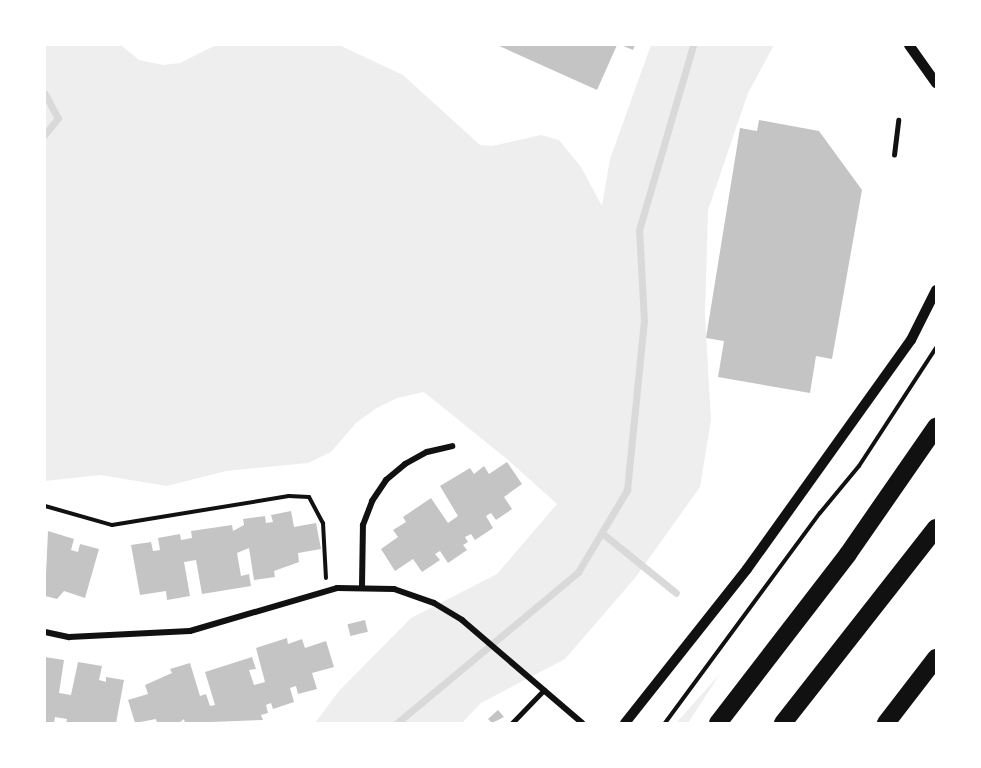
<!DOCTYPE html>
<html>
<head>
<meta charset="utf-8">
<style>
  body { margin:0 }
  #map { position:relative; width:981px; height:768px; overflow:hidden; background:#fff; font-family:"Noto Serif",serif }
  div>[style] { position:absolute }
  .green>* { inset:0; background:#eee }
  .stream>* { height:7px; margin:-3.5px; padding:0 3.5px; transform-origin:3.5px; border-radius:3.5px; background:#d9d9d9 }
  .building>* { inset:0; background:#c4c4c4; transform-origin:0 0 }
  .path>* { height:4px; margin:-2px; padding:0 2px; transform-origin:2px; border-radius:2px; background:#111 }
  .service>* { height:4.5px; margin:-2.25px; padding:0 2.25px; transform-origin:2.25px; border-radius:2.25px; background:#111 }
  .minor>* { height:6px; margin:-3px; padding:0 3px; transform-origin:3px; border-radius:3px; background:#111 }
  .tertiary>* { height:10px; margin:-5px; padding:0 5px; transform-origin:5px; border-radius:5px; background:#111 }
  .motorway>* { height:18px; margin:-9px; padding:0 9px; transform-origin:9px; border-radius:9px; background:#111 }
  span { translate:-50% -50%; white-space:nowrap; text-align:center; line-height:1.15; -webkit-text-stroke:5px #fff; paint-order:stroke }
  .frame { position:absolute; inset:0; border:46px solid #fff; pointer-events:none }
</style>
</head>
<body>
<div id="map">
  <div class="green">
    <div style="clip-path:polygon(45px 45px,121px 45px,139px 60px,163px 65px,180px 63px,216px 45px,339px 45px,403px 75px,480px 145px,492px 146px,541px 135px,559px 140px,581px 167px,602px 206px,610px 159px,651px 45px,774px 45px,748px 93px,708px 210px,705px 316px,711px 420px,700px 487px,635px 578px,565px 659px,481px 703px,462px 723px,315px 723px,339px 691px,411px 618px,497px 574px,557px 504px,508px 460px,424px 392px,397px 398px,375px 409px,356px 423px,331px 452px,308px 463px,226px 471px,167px 486px,100px 475px,45px 481px)"></div>
    <div style="clip-path:polygon(720px 674px,688px 723px,676px 723px)"></div>
  </div>
  <div class="stream">
    <div style="left:45px;top:94px;width:27px;rotate:62deg"></div>
    <div style="left:58px;top:118px;width:21px;rotate:129deg"></div>
    <div style="left:602px;top:533px;width:95px;rotate:39deg"></div>
    <div style="left:397px;top:723px;width:236px;rotate:-39.8deg"></div>
    <div style="left:578px;top:572px;width:96px;rotate:-59.1deg"></div>
    <div style="left:627px;top:490px;width:170px;rotate:-84.3deg"></div>
    <div style="left:644px;top:321px;width:91px;rotate:-93.1deg"></div>
    <div style="left:639px;top:230px;width:193px;rotate:-73.7deg"></div>
  </div>
  <div class="building">
    <div style="clip-path:polygon(497px 45px,617px 45px,597px 90px)"></div>
    <div style="clip-path:polygon(621px 45px,635px 45px,633px 50px)"></div>
    <div style="clip-path:polygon(759px 120px,819px 131px,862px 190px,832px 359px,816px 356px,810px 393px,718px 377px,724px 341px,706px 338px,740px 128px,757px 131px)"></div>
    <div style="clip-path:polygon(507px 462px,522px 484px,504px 497px,512px 509px,496px 520px,491px 513px,486px 516px,493px 528px,475px 540px,471px 534px,465px 537px,468px 542px,463px 545px,467px 550px,448px 563px,440px 551px,435px 554px,440px 560px,422px 572px,413px 559px,395px 571px,381px 549px,398px 537px,393px 530px,406px 522px,403px 517px,431px 498px,448px 523px,458px 516px,440px 486px,470px 468px,474px 474px,484px 466px,489px 474px)"></div>
    <div style="clip-path:polygon(291px 511px,294px 527px,316px 523px,321px 549px,298px 553px,299px 562px,274px 571px,275px 577px,254px 580px,249px 548px,237px 553px,241px 576px,249px 574px,251px 586px,202px 594px,196px 560px,184px 562px,190px 596px,167px 600px,166px 591px,140px 595px,131px 545px,151px 542px,153px 551px,160px 550px,158px 538px,180px 534px,181px 540px,192px 538px,191px 531px,232px 525px,233px 531px,244px 525px,243px 519px,265px 516px,266px 523px,273px 522px,271px 515px)"></div>
    <div style="clip-path:polygon(48px 531px,74px 539px,71px 550px,78px 552px,80px 544px,99px 549px,85px 598px,64px 591px,57px 599px,45px 596px)"></div>
    <div style="left:365px;top:620px;width:12px;height:18px;rotate:76deg"></div>
    <div style="clip-path:polygon(287px 638px,288px 644px,302px 639px,305px 648px,326px 641px,334px 667px,312px 673px,317px 689px,298px 694px,296px 686px,290px 688px,294px 702px,273px 709px,271px 703px,266px 705px,268px 713px,261px 715px,263px 720px,185px 723px,184px 719px,179px 723px,157px 723px,156px 719px,135px 723px,128px 700px,148px 694px,145px 685px,172px 673px,170px 669px,190px 663px,200px 696px,206px 694px,210px 706px,215px 705px,205px 672px,252px 657px,256px 669px,249px 670px,254px 685px,265px 682px,256px 648px)"></div>
    <div style="clip-path:polygon(45px 657px,64px 660px,59px 693px,71px 695px,78px 662px,102px 666px,99px 680px,106px 682px,106px 677px,124px 680px,116px 723px,66px 723px,67px 719px,55px 717px,54px 723px,45px 722px)"></div>
    <div style="clip-path:polygon(498px 710px,504px 717px,492px 723px,488px 719px)"></div>
  </div>
  <div class="path">
    <div style="left:45px;top:506px;width:70px;rotate:15.8deg"></div>
    <div style="left:112px;top:525px;width:179px;rotate:-9.3deg"></div>
    <div style="left:289px;top:496px;width:20px;rotate:3deg"></div>
    <div style="left:309px;top:497px;width:30px;rotate:62deg"></div>
    <div style="left:323px;top:523px;width:55px;rotate:86.9deg"></div>
    <div style="left:665px;top:723px;width:261px;rotate:-53.6deg"></div>
    <div style="left:820px;top:513px;width:61px;rotate:-50.3deg"></div>
    <div style="left:859px;top:466px;width:141px;rotate:-56.9deg"></div>
  </div>
  <div class="service">
    <div style="left:894px;top:155px;width:35px;rotate:-83deg"></div>
    <div style="left:512px;top:723px;width:46px;rotate:-45.9deg"></div>
  </div>
  <div class="minor">
    <div style="left:362px;top:586px;width:61px;rotate:-89.1deg"></div>
    <div style="left:363px;top:525px;width:26px;rotate:-69deg"></div>
    <div style="left:372px;top:501px;width:25px;rotate:-56deg"></div>
    <div style="left:386px;top:480px;width:25px;rotate:-40deg"></div>
    <div style="left:405px;top:464px;width:25px;rotate:-29deg"></div>
    <div style="left:427px;top:452px;width:26px;rotate:-13deg"></div>
    <div style="left:45px;top:632px;width:25px;rotate:12deg"></div>
    <div style="left:69px;top:637px;width:121px;rotate:-2.8deg"></div>
    <div style="left:190px;top:631px;width:153px;rotate:-16.3deg"></div>
    <div style="left:337px;top:588px;width:57px;rotate:1deg"></div>
    <div style="left:394px;top:589px;width:42px;rotate:19.3deg"></div>
    <div style="left:434px;top:603px;width:33px;rotate:31deg"></div>
    <div style="left:462px;top:620px;width:158px;rotate:40.6deg"></div>
  </div>
  <div class="tertiary">
    <div style="left:909px;top:45px;width:47px;rotate:54.6deg"></div>
    <div style="left:625px;top:723px;width:196px;rotate:-51.6deg"></div>
    <div style="left:747px;top:569px;width:282px;rotate:-54.4deg"></div>
    <div style="left:911px;top:340px;width:56px;rotate:-63.4deg"></div>
  </div>
  <div class="motorway">
    <div style="left:718px;top:723px;width:213px;rotate:-52.4deg"></div>
    <div style="left:848px;top:554px;width:155px;rotate:-55.3deg"></div>
    <div style="left:783px;top:723px;width:248px;rotate:-51.9deg"></div>
    <div style="left:886px;top:723px;width:82px;rotate:-52.4deg"></div>
  </div>
  <div class="frame"></div>
</div>
</body>
</html>
